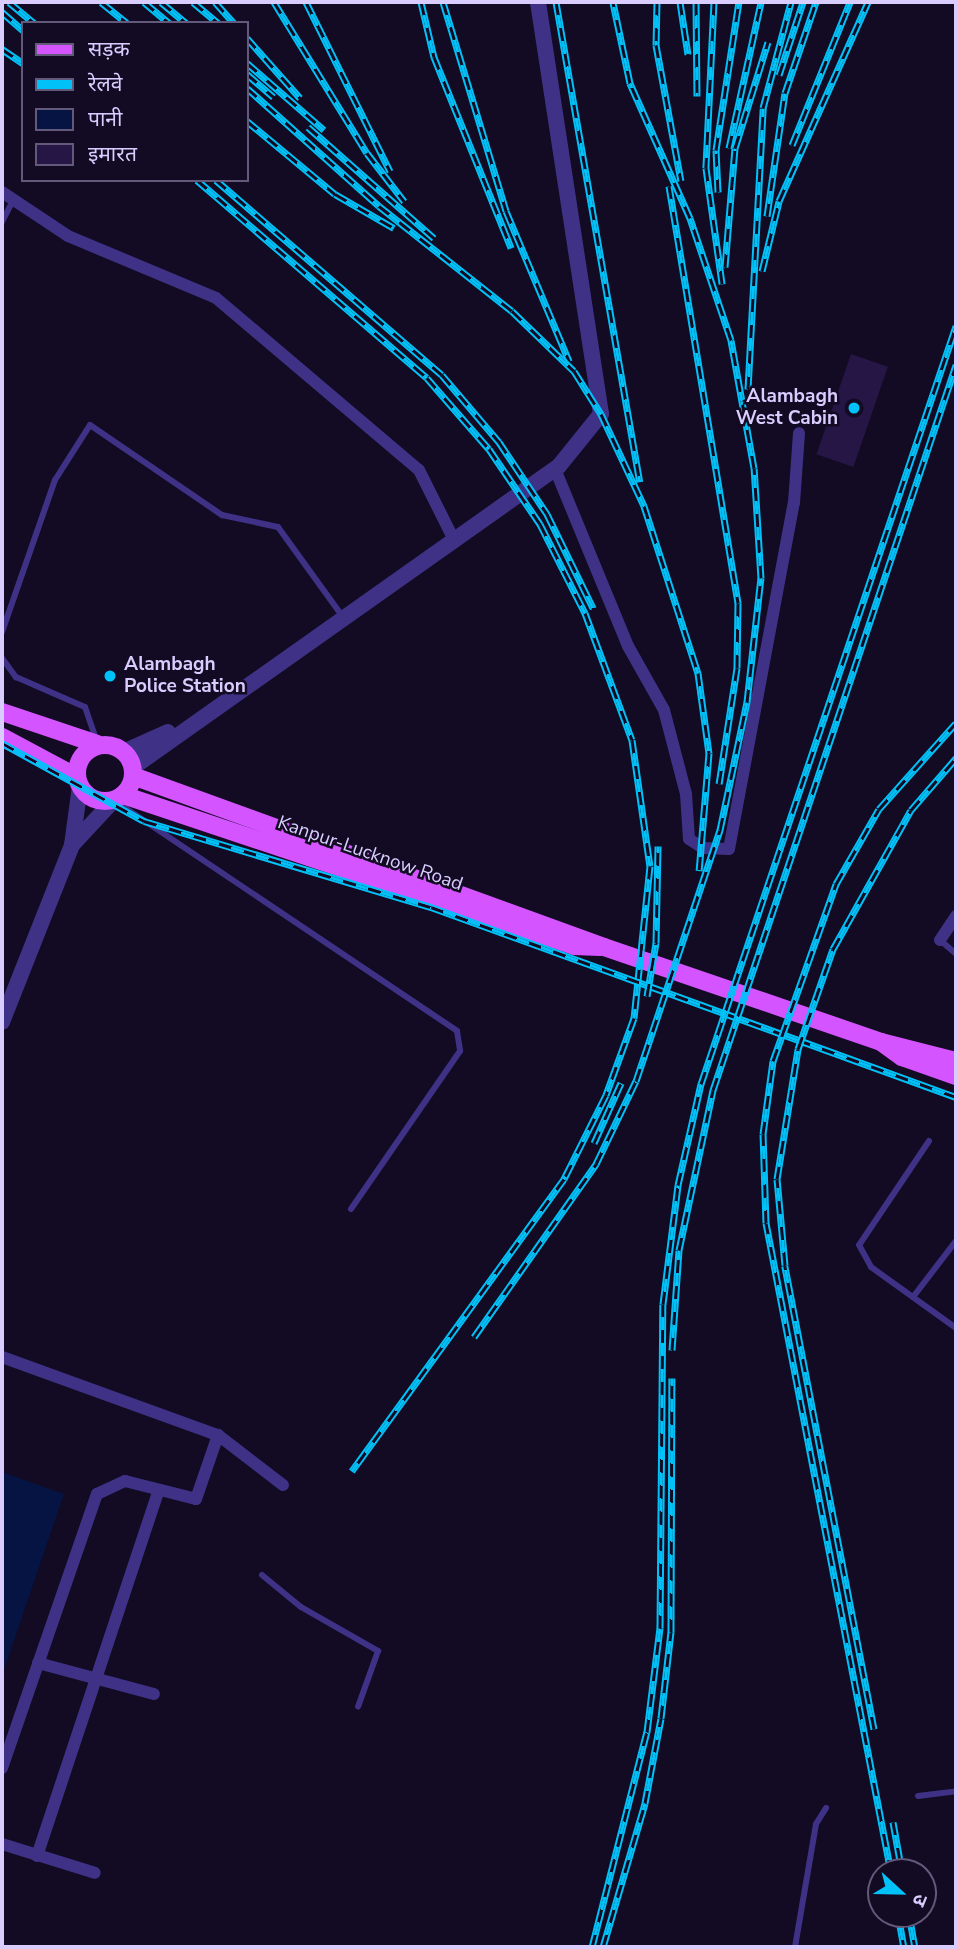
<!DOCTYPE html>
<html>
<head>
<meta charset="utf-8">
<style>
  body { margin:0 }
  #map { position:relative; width:958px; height:1949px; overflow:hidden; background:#120b23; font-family:"Nunito Sans","Noto Sans Devanagari",sans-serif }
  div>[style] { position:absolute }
  .water>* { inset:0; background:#051443 }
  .building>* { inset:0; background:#251646; transform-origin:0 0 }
  .service>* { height:6px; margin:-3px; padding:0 3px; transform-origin:3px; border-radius:3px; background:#3f3286 }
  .minor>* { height:12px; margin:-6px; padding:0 6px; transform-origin:6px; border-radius:6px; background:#3f3286 }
  .tertiary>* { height:16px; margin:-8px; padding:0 8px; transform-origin:8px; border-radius:8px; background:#3f3286 }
  .primary>* { height:18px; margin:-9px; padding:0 9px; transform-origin:9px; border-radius:9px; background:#d454ff }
  .primary>.ring { margin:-9px; padding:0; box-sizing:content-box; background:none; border:18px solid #d454ff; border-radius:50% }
  .rail>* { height:7px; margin-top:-3.5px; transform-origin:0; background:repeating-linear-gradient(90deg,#120b23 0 13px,#00c2f8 0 26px); box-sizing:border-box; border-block:2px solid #00c2f8 }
  .dots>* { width:19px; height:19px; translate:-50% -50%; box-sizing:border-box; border:4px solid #120b23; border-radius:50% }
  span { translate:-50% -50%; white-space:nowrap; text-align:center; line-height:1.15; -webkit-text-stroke:5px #120b23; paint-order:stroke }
  .poi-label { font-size:19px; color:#d9cdff; font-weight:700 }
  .right { translate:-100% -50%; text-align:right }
  .left { translate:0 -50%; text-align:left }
  .street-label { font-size:19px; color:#d9cdff }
  .frame { position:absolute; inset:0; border:4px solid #d9cdff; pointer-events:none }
  .legend { position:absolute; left:21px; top:21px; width:228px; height:161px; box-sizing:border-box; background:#120b23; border:2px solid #62597b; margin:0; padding:9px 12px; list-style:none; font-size:21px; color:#d9cdff }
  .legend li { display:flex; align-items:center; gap:14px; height:35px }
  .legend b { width:35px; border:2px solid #62597b }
  .north { position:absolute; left:867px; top:1858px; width:70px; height:70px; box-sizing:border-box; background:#120b23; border:2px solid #62597b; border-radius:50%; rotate:112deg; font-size:19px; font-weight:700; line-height:28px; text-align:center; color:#d9cdff }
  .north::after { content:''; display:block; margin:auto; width:24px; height:32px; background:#00c2f8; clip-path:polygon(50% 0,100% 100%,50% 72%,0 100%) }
</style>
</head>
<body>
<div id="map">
  <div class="water">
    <div style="clip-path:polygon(2px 1472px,64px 1494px,2px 1676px)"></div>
  </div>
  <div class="building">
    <div style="left:851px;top:354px;width:39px;height:106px;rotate:19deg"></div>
  </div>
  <div class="service">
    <div style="left:2px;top:222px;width:25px;rotate:-63deg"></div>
    <div style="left:2px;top:632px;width:161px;rotate:-70.8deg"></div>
    <div style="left:55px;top:480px;width:65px;rotate:-57.5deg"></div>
    <div style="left:90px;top:425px;width:160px;rotate:34.3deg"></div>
    <div style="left:222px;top:515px;width:57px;rotate:12.1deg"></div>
    <div style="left:278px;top:527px;width:111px;rotate:54.2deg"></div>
    <div style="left:2px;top:658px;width:24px;rotate:54deg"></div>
    <div style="left:16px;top:677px;width:75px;rotate:23.5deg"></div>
    <div style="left:85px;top:707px;width:34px;rotate:71deg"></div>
    <div style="left:115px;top:801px;width:412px;rotate:33.9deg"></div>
    <div style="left:457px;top:1031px;width:20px;rotate:81deg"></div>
    <div style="left:460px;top:1051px;width:192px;rotate:124.6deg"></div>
    <div style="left:940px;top:940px;width:21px;rotate:41deg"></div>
    <div style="left:929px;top:1141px;width:125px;rotate:123.9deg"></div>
    <div style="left:859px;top:1245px;width:25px;rotate:61deg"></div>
    <div style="left:871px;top:1267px;width:105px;rotate:35.7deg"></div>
    <div style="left:913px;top:1297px;width:71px;rotate:-52.5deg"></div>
    <div style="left:262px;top:1575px;width:50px;rotate:39.4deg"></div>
    <div style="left:301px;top:1607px;width:89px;rotate:29.7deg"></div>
    <div style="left:378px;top:1651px;width:59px;rotate:109.7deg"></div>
    <div style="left:918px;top:1796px;width:38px;rotate:-7deg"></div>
    <div style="left:795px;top:1947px;width:125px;rotate:-80.3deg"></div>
    <div style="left:816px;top:1824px;width:19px;rotate:-58deg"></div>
  </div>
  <div class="minor">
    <div style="left:2px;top:192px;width:79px;rotate:33.7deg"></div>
    <div style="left:68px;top:236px;width:160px;rotate:22.7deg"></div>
    <div style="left:216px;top:298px;width:266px;rotate:40.3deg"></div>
    <div style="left:419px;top:470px;width:78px;rotate:63.4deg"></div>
    <div style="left:555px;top:469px;width:191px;rotate:67.6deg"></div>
    <div style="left:628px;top:646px;width:73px;rotate:60.6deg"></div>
    <div style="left:664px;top:710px;width:87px;rotate:75.3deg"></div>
    <div style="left:686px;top:794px;width:45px;rotate:86.2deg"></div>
    <div style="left:689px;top:839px;width:17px;rotate:33deg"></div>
    <div style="left:703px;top:848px;width:26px;rotate:2deg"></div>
    <div style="left:729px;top:849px;width:352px;rotate:-79.4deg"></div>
    <div style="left:794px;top:503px;width:70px;rotate:-85.9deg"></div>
    <div style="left:940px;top:940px;width:29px;rotate:-56deg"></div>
    <div style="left:2px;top:1357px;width:230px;rotate:19.9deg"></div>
    <div style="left:218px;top:1435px;width:82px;rotate:37.6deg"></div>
    <div style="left:38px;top:1663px;width:120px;rotate:15deg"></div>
    <div style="left:2px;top:1768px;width:290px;rotate:-70.9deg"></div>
    <div style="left:97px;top:1494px;width:31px;rotate:-25deg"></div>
    <div style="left:125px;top:1481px;width:73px;rotate:14.2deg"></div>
    <div style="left:196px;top:1499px;width:68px;rotate:-71deg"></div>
    <div style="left:2px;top:1844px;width:97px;rotate:17.3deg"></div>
    <div style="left:37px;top:1856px;width:384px;rotate:-71.6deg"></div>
  </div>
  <div class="tertiary">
    <div style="left:123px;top:752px;width:49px;rotate:-24deg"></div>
    <div style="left:132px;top:768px;width:523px;rotate:-35.27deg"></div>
    <div style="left:559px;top:466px;width:67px;rotate:-51.1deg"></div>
    <div style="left:601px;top:414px;width:417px;rotate:-98.7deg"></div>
    <div style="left:72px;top:845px;width:62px;rotate:-47deg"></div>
    <div style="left:2px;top:1022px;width:190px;rotate:-68.4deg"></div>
    <div style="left:72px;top:845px;width:60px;rotate:-82.3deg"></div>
  </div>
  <div class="primary">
    <div style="left:2px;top:712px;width:100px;rotate:18.6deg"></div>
    <div style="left:2px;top:737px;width:85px;rotate:28.1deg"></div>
    <div class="ring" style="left:77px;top:745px;width:38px;height:38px"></div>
    <div style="left:133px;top:776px;width:501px;rotate:19.95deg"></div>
    <div style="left:604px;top:947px;width:293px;rotate:18.9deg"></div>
    <div style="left:881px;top:1042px;width:77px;rotate:14.2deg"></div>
    <div style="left:123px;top:795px;width:476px;rotate:18.5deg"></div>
    <div style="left:574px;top:946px;width:26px;rotate:2deg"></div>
    <div style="left:881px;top:1042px;width:26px;rotate:36deg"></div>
    <div style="left:902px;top:1057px;width:57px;rotate:19.4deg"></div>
  </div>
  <div class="rail">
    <div style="left:9px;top:2px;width:33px;rotate:40deg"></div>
    <div style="left:101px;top:2px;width:33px;rotate:39deg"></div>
    <div style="left:144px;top:2px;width:33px;rotate:40deg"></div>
    <div style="left:161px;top:2px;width:33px;rotate:40deg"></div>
    <div style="left:193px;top:2px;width:33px;rotate:40deg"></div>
    <div style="left:215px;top:2px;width:28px;rotate:48deg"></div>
    <div style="left:274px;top:2px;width:177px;rotate:58.4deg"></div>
    <div style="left:367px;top:153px;width:61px;rotate:52.4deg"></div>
    <div style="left:306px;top:2px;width:189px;rotate:63.6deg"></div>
    <div style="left:421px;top:2px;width:57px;rotate:76.7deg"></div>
    <div style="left:434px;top:57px;width:206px;rotate:68deg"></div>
    <div style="left:443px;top:2px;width:218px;rotate:73.2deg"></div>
    <div style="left:506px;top:211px;width:163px;rotate:67.2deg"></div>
    <div style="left:556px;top:2px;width:487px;rotate:80.1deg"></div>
    <div style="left:657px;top:2px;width:43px;rotate:91.3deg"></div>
    <div style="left:656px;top:45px;width:138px;rotate:79.6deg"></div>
    <div style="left:680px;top:2px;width:53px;rotate:81.3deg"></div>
    <div style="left:696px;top:2px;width:94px;rotate:89.4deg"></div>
    <div style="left:714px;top:2px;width:166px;rotate:92.8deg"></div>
    <div style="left:706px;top:168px;width:117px;rotate:82.1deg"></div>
    <div style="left:2px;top:12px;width:28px;rotate:41deg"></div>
    <div style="left:247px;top:38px;width:80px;rotate:48.5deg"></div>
    <div style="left:2px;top:49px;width:25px;rotate:34deg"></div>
    <div style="left:247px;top:63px;width:102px;rotate:41deg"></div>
    <div style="left:247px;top:74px;width:35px;rotate:41deg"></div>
    <div style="left:779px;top:75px;width:77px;rotate:-71.8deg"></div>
    <div style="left:247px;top:88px;width:177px;rotate:41.8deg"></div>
    <div style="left:379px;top:206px;width:169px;rotate:38.3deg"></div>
    <div style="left:512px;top:311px;width:86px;rotate:44.1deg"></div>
    <div style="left:574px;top:371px;width:51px;rotate:57.9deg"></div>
    <div style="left:601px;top:414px;width:102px;rotate:64.9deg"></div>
    <div style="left:644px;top:506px;width:176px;rotate:72.1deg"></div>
    <div style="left:698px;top:673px;width:81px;rotate:82.2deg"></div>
    <div style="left:709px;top:753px;width:118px;rotate:94.8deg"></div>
    <div style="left:247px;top:121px;width:114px;rotate:39.7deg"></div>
    <div style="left:335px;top:194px;width:68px;rotate:30deg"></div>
    <div style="left:308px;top:127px;width:168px;rotate:41.4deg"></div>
    <div style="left:792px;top:145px;width:154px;rotate:-67.9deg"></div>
    <div style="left:729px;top:148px;width:149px;rotate:-77.6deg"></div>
    <div style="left:197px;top:180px;width:303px;rotate:40.7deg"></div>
    <div style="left:427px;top:378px;width:94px;rotate:48.9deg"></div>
    <div style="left:489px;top:449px;width:91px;rotate:55.8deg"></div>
    <div style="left:540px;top:524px;width:100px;rotate:63.2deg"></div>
    <div style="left:585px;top:613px;width:135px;rotate:69.7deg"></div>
    <div style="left:632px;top:740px;width:127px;rotate:81.9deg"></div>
    <div style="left:650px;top:866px;width:153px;rotate:96deg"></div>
    <div style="left:634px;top:1018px;width:82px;rotate:110deg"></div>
    <div style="left:606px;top:1095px;width:94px;rotate:116.6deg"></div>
    <div style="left:564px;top:1179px;width:361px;rotate:126deg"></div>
    <div style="left:216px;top:180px;width:298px;rotate:40.8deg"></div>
    <div style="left:442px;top:375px;width:88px;rotate:49.6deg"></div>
    <div style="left:499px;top:442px;width:87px;rotate:56.3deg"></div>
    <div style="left:547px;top:514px;width:105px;rotate:63.9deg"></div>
    <div style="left:669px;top:186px;width:423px;rotate:80.6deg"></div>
    <div style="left:738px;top:603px;width:65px;rotate:90.9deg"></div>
    <div style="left:737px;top:668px;width:117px;rotate:98.8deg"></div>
    <div style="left:718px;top:192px;width:42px;rotate:-92.7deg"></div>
    <div style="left:716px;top:150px;width:150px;rotate:-81.2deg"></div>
    <div style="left:767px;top:216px;width:124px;rotate:-81.7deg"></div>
    <div style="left:785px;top:93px;width:96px;rotate:-71.2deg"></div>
    <div style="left:725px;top:267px;width:119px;rotate:-85.2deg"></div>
    <div style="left:735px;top:148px;width:111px;rotate:-72.7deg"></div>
    <div style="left:762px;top:271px;width:72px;rotate:-76.3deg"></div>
    <div style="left:779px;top:201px;width:218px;rotate:-65.9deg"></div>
    <div style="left:748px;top:389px;width:281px;rotate:-86.9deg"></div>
    <div style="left:763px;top:108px;width:110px;rotate:-75.2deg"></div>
    <div style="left:2px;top:743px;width:162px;rotate:28.8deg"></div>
    <div style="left:144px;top:821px;width:300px;rotate:16.7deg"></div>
    <div style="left:431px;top:907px;width:558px;rotate:19.9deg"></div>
    <div style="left:647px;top:996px;width:54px;rotate:-80.4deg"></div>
    <div style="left:656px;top:943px;width:97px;rotate:-88.8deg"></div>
    <div style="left:594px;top:1143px;width:66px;rotate:-65.8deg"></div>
    <div style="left:474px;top:1337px;width:212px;rotate:-54.8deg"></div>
    <div style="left:596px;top:1164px;width:92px;rotate:-64.3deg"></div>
    <div style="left:636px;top:1081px;width:265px;rotate:-71.5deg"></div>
    <div style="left:720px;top:830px;width:131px;rotate:-78.1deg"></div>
    <div style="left:747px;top:702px;width:125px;rotate:-83.6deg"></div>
    <div style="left:761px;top:578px;width:110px;rotate:-93.6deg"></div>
    <div style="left:754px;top:468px;width:130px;rotate:-100.2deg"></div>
    <div style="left:731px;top:340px;width:129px;rotate:-108.6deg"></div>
    <div style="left:690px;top:218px;width:148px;rotate:-114deg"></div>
    <div style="left:630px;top:83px;width:83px;rotate:-101.9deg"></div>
    <div style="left:672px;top:1350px;width:100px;rotate:-86deg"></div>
    <div style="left:679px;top:1250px;width:164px;rotate:-78deg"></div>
    <div style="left:713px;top:1090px;width:765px;rotate:-71.47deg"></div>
    <div style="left:874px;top:1729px;width:472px;rotate:-100.9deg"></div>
    <div style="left:785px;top:1265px;width:86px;rotate:-95.3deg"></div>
    <div style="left:777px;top:1179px;width:132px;rotate:-80.8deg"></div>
    <div style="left:798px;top:1049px;width:106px;rotate:-70.7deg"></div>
    <div style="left:833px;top:949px;width:159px;rotate:-60.7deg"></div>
    <div style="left:911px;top:810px;width:69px;rotate:-49.1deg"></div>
    <div style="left:893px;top:1822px;width:51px;rotate:79.8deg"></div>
    <div style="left:891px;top:1872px;width:661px;rotate:-100.9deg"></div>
    <div style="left:766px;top:1223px;width:89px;rotate:-91.9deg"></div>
    <div style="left:763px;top:1134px;width:74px;rotate:-82.2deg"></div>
    <div style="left:773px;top:1061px;width:188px;rotate:-70.4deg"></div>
    <div style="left:836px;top:884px;width:86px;rotate:-60.2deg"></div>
    <div style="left:879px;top:809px;width:115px;rotate:-48.2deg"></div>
    <div style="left:898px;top:1914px;width:34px;rotate:80deg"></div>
    <div style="left:909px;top:1914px;width:34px;rotate:80deg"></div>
    <div style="left:592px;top:1947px;width:222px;rotate:-75.7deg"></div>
    <div style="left:647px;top:1732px;width:105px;rotate:-82.9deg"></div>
    <div style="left:660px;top:1628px;width:324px;rotate:-89.5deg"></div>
    <div style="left:663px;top:1304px;width:120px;rotate:-82.8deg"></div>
    <div style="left:678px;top:1185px;width:104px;rotate:-77.2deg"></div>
    <div style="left:701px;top:1084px;width:800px;rotate:-71.41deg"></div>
    <div style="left:603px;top:1947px;width:150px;rotate:-73.7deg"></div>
    <div style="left:645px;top:1803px;width:86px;rotate:-79.3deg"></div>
    <div style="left:661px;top:1718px;width:87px;rotate:-83.4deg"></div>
    <div style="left:671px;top:1632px;width:254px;rotate:-89.8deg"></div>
  </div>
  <div class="dots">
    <div style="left:854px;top:408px;background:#00c2f8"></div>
    <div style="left:110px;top:676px;background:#00c2f8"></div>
  </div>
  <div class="poi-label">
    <span class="right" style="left:838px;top:408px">Alambagh<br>West Cabin</span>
    <span class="left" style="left:124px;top:676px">Alambagh<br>Police Station</span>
  </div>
  <div class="street-label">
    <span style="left:370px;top:854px;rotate:19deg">Kanpur-Lucknow Road</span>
  </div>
  <div class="frame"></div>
  <ul class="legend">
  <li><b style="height:9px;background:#d454ff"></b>सड़क</li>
  <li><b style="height:9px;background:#00c2f8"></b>रेलवे</li>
  <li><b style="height:19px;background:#051443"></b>पानी</li>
  <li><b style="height:19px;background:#251646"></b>इमारत</li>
  </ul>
  <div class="north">उ</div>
</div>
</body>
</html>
